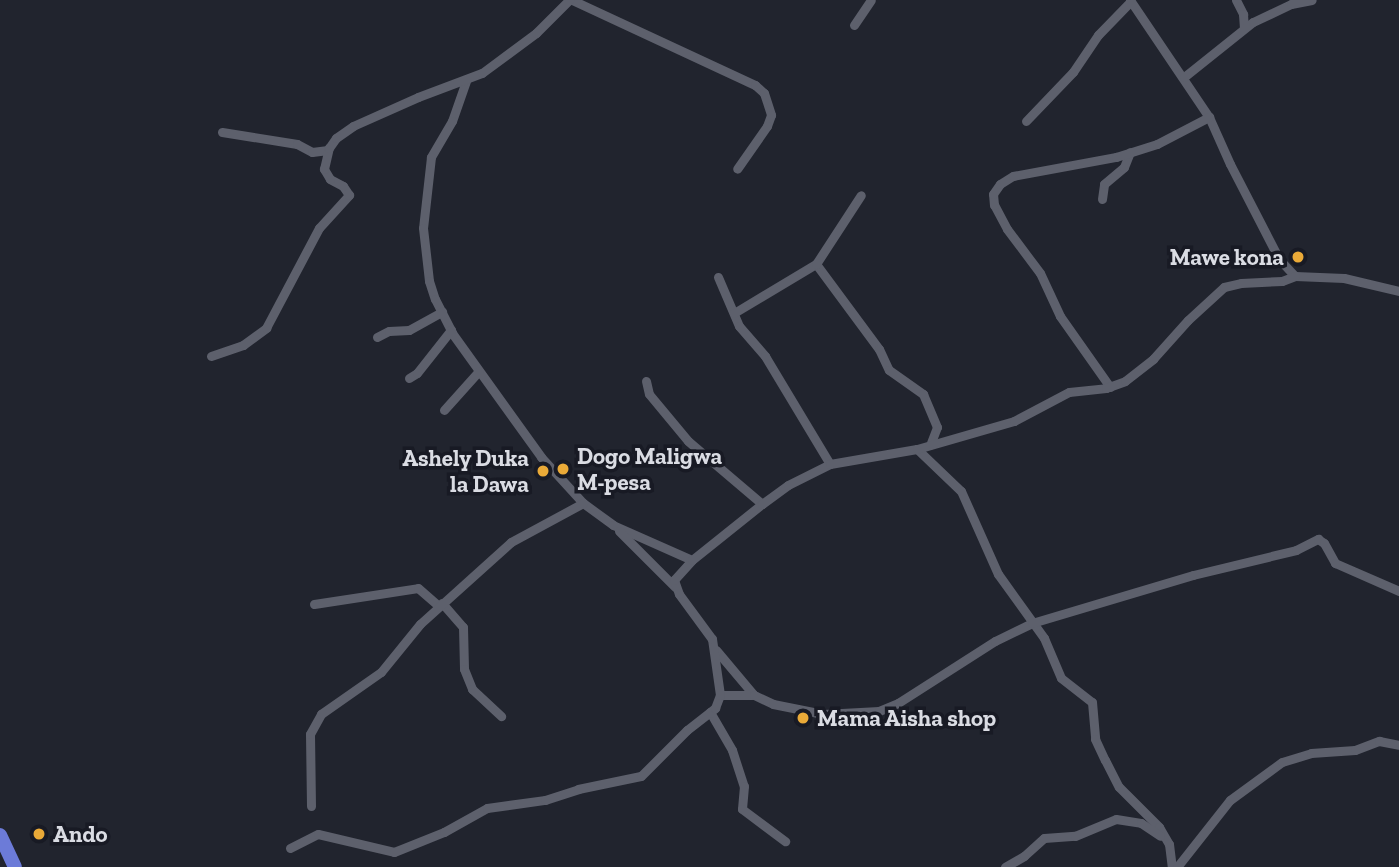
<!DOCTYPE html>
<html>
<head>
<meta charset="utf-8">
<style>
  body { margin:0 }
  #map { position:relative; width:1399px; height:867px; overflow:hidden; background:#21242e; font-family:"Zilla Slab",serif }
  div>[style] { position:absolute }
  .minor>* { height:9px; margin:-4.5px; padding:0 4.5px; transform-origin:4.5px; border-radius:4.5px; background:#5d606c }
  .highway>* { height:14px; margin:-7px; padding:0 7px; transform-origin:7px; border-radius:7px; background:#6c7bd8 }
  .dots>* { width:19px; height:19px; translate:-50% -50%; box-sizing:border-box; border:4px solid #181a24; border-radius:50% }
  span { translate:-50% -50%; white-space:nowrap; text-align:center; line-height:1.15; -webkit-text-stroke:7px #181a24; paint-order:stroke }
  .poi-label { font-size:23px; color:#dadce3; font-weight:700 }
  .right { translate:-100% -50%; text-align:right }
  .left { translate:0 -50%; text-align:left }
</style>
</head>
<body>
<div id="map">
  <div class="minor">
    <div style="left:572px;top:0;width:202px;rotate:24.9deg"></div>
    <div style="left:755px;top:85px;width:12px;rotate:42deg"></div>
    <div style="left:764px;top:93px;width:23px;rotate:72deg"></div>
    <div style="left:771px;top:115px;width:12px;rotate:110deg"></div>
    <div style="left:767px;top:126px;width:52px;rotate:124.9deg"></div>
    <div style="left:1130px;top:0;width:141px;rotate:56deg"></div>
    <div style="left:1209px;top:117px;width:51px;rotate:65.9deg"></div>
    <div style="left:1230px;top:164px;width:107px;rotate:62.7deg"></div>
    <div style="left:1279px;top:259px;width:23px;rotate:47deg"></div>
    <div style="left:1295px;top:276px;width:49px;rotate:2.3deg"></div>
    <div style="left:1344px;top:278px;width:57px;rotate:13.3deg"></div>
    <div style="left:1236px;top:0;width:16px;rotate:63deg"></div>
    <div style="left:1243px;top:14px;width:14px;rotate:86deg"></div>
    <div style="left:854px;top:25px;width:30px;rotate:-56deg"></div>
    <div style="left:1184px;top:77px;width:88px;rotate:-38.6deg"></div>
    <div style="left:1253px;top:22px;width:42px;rotate:-25.3deg"></div>
    <div style="left:1291px;top:4px;width:21px;rotate:-11deg"></div>
    <div style="left:466px;top:81px;width:42px;rotate:109.3deg"></div>
    <div style="left:452px;top:121px;width:42px;rotate:120.3deg"></div>
    <div style="left:431px;top:157px;width:71px;rotate:96.4deg"></div>
    <div style="left:423px;top:228px;width:53px;rotate:83.5deg"></div>
    <div style="left:429px;top:281px;width:19px;rotate:72deg"></div>
    <div style="left:435px;top:299px;width:38px;rotate:63deg"></div>
    <div style="left:452px;top:333px;width:153px;rotate:54.3deg"></div>
    <div style="left:541px;top:457px;width:62px;rotate:47.6deg"></div>
    <div style="left:583px;top:503px;width:37px;rotate:36deg"></div>
    <div style="left:613px;top:525px;width:86px;rotate:23.9deg"></div>
    <div style="left:1026px;top:121px;width:68px;rotate:-46.2deg"></div>
    <div style="left:1073px;top:72px;width:45px;rotate:-56deg"></div>
    <div style="left:1098px;top:35px;width:47px;rotate:-45.9deg"></div>
    <div style="left:222px;top:132px;width:76px;rotate:9.1deg"></div>
    <div style="left:297px;top:144px;width:17px;rotate:28deg"></div>
    <div style="left:312px;top:152px;width:16px;rotate:-7deg"></div>
    <div style="left:1102px;top:199px;width:15px;rotate:-82deg"></div>
    <div style="left:1104px;top:184px;width:26px;rotate:-40deg"></div>
    <div style="left:1124px;top:167px;width:16px;rotate:-68deg"></div>
    <div style="left:816px;top:264px;width:106px;rotate:53.5deg"></div>
    <div style="left:879px;top:349px;width:23px;rotate:65deg"></div>
    <div style="left:889px;top:370px;width:42px;rotate:35.2deg"></div>
    <div style="left:923px;top:394px;width:36px;rotate:67deg"></div>
    <div style="left:937px;top:427px;width:19px;rotate:111deg"></div>
    <div style="left:718px;top:277px;width:53px;rotate:66.8deg"></div>
    <div style="left:739px;top:326px;width:40px;rotate:49deg"></div>
    <div style="left:765px;top:356px;width:126px;rotate:59deg"></div>
    <div style="left:734px;top:313px;width:96px;rotate:-30.9deg"></div>
    <div style="left:816px;top:264px;width:82px;rotate:-56.9deg"></div>
    <div style="left:377px;top:337px;width:13px;rotate:-27deg"></div>
    <div style="left:389px;top:331px;width:20px;rotate:-3deg"></div>
    <div style="left:409px;top:330px;width:38px;rotate:-29deg"></div>
    <div style="left:211px;top:356px;width:34px;rotate:-19deg"></div>
    <div style="left:243px;top:345px;width:29px;rotate:-36deg"></div>
    <div style="left:266px;top:328px;width:113px;rotate:-62.1deg"></div>
    <div style="left:319px;top:228px;width:45px;rotate:-47.7deg"></div>
    <div style="left:349px;top:195px;width:11px;rotate:-124deg"></div>
    <div style="left:343px;top:186px;width:15px;rotate:-152deg"></div>
    <div style="left:330px;top:179px;width:12px;rotate:-121deg"></div>
    <div style="left:324px;top:169px;width:22px;rotate:-77deg"></div>
    <div style="left:329px;top:148px;width:12px;rotate:-55deg"></div>
    <div style="left:336px;top:138px;width:21px;rotate:-35deg"></div>
    <div style="left:353px;top:126px;width:71px;rotate:-24deg"></div>
    <div style="left:418px;top:97px;width:68px;rotate:-20.6deg"></div>
    <div style="left:482px;top:73px;width:67px;rotate:-36.5deg"></div>
    <div style="left:536px;top:33px;width:47px;rotate:-45deg"></div>
    <div style="left:409px;top:378px;width:9px;rotate:-32deg"></div>
    <div style="left:417px;top:373px;width:55px;rotate:-51.7deg"></div>
    <div style="left:646px;top:381px;width:13px;rotate:77deg"></div>
    <div style="left:649px;top:394px;width:61px;rotate:50.3deg"></div>
    <div style="left:688px;top:441px;width:97px;rotate:40.4deg"></div>
    <div style="left:1110px;top:387px;width:87px;rotate:-125.2deg"></div>
    <div style="left:1060px;top:316px;width:47px;rotate:-114.9deg"></div>
    <div style="left:1040px;top:273px;width:55px;rotate:-126.9deg"></div>
    <div style="left:1007px;top:229px;width:27px;rotate:-118deg"></div>
    <div style="left:994px;top:205px;width:11px;rotate:-95deg"></div>
    <div style="left:993px;top:194px;width:12px;rotate:-55deg"></div>
    <div style="left:1000px;top:184px;width:15px;rotate:-32deg"></div>
    <div style="left:1013px;top:176px;width:105px;rotate:-10.5deg"></div>
    <div style="left:1116px;top:157px;width:43px;rotate:-17.6deg"></div>
    <div style="left:1157px;top:144px;width:59px;rotate:-27.4deg"></div>
    <div style="left:444px;top:410px;width:52px;rotate:-48.1deg"></div>
    <div style="left:917px;top:449px;width:61px;rotate:43.7deg"></div>
    <div style="left:961px;top:491px;width:91px;rotate:66deg"></div>
    <div style="left:998px;top:574px;width:79px;rotate:54.3deg"></div>
    <div style="left:1044px;top:638px;width:43px;rotate:67deg"></div>
    <div style="left:1061px;top:678px;width:39px;rotate:38deg"></div>
    <div style="left:1092px;top:702px;width:37px;rotate:85deg"></div>
    <div style="left:1095px;top:739px;width:23px;rotate:65deg"></div>
    <div style="left:1105px;top:760px;width:30px;rotate:63deg"></div>
    <div style="left:1119px;top:787px;width:57px;rotate:45deg"></div>
    <div style="left:1159px;top:827px;width:20px;rotate:60deg"></div>
    <div style="left:1169px;top:844px;width:23px;rotate:83deg"></div>
    <div style="left:619px;top:531px;width:79px;rotate:45deg"></div>
    <div style="left:442px;top:603px;width:32px;rotate:49deg"></div>
    <div style="left:463px;top:627px;width:42px;rotate:88.6deg"></div>
    <div style="left:464px;top:669px;width:22px;rotate:68deg"></div>
    <div style="left:472px;top:689px;width:40px;rotate:43deg"></div>
    <div style="left:314px;top:604px;width:105px;rotate:-8.7deg"></div>
    <div style="left:418px;top:588px;width:28px;rotate:41deg"></div>
    <div style="left:716px;top:650px;width:57px;rotate:49.9deg"></div>
    <div style="left:720px;top:695px;width:34px"></div>
    <div style="left:754px;top:695px;width:21px;rotate:25deg"></div>
    <div style="left:773px;top:704px;width:51px;rotate:11.3deg"></div>
    <div style="left:823px;top:714px;width:56px;rotate:-3.1deg"></div>
    <div style="left:879px;top:711px;width:21px;rotate:-23deg"></div>
    <div style="left:898px;top:703px;width:115px;rotate:-32.6deg"></div>
    <div style="left:995px;top:641px;width:41px;rotate:-25.9deg"></div>
    <div style="left:1032px;top:623px;width:168px;rotate:-16.6deg"></div>
    <div style="left:1193px;top:575px;width:106px;rotate:-13.6deg"></div>
    <div style="left:1296px;top:550px;width:25px;rotate:-27deg"></div>
    <div style="left:1318px;top:539px;width:7px;rotate:34deg"></div>
    <div style="left:1324px;top:543px;width:23px;rotate:61deg"></div>
    <div style="left:1335px;top:563px;width:70px;rotate:23.6deg"></div>
    <div style="left:710px;top:712px;width:44px;rotate:59.9deg"></div>
    <div style="left:732px;top:750px;width:38px;rotate:72deg"></div>
    <div style="left:744px;top:786px;width:23px;rotate:95deg"></div>
    <div style="left:742px;top:809px;width:54px;rotate:36.7deg"></div>
    <div style="left:311px;top:806px;width:72px;rotate:-90.8deg"></div>
    <div style="left:310px;top:734px;width:23px;rotate:-61deg"></div>
    <div style="left:321px;top:714px;width:73px;rotate:-35deg"></div>
    <div style="left:381px;top:672px;width:62px;rotate:-50.9deg"></div>
    <div style="left:420px;top:624px;width:122px;rotate:-42deg"></div>
    <div style="left:511px;top:542px;width:82px;rotate:-28.4deg"></div>
    <div style="left:290px;top:848px;width:31px;rotate:-27deg"></div>
    <div style="left:318px;top:834px;width:78px;rotate:13.3deg"></div>
    <div style="left:394px;top:852px;width:54px;rotate:-21.8deg"></div>
    <div style="left:444px;top:832px;width:49px;rotate:-29.2deg"></div>
    <div style="left:487px;top:808px;width:59px;rotate:-7.9deg"></div>
    <div style="left:545px;top:800px;width:35px;rotate:-18deg"></div>
    <div style="left:578px;top:789px;width:64px;rotate:-11.7deg"></div>
    <div style="left:641px;top:776px;width:65px;rotate:-45deg"></div>
    <div style="left:687px;top:730px;width:36px;rotate:-38deg"></div>
    <div style="left:715px;top:708px;width:14px;rotate:-69deg"></div>
    <div style="left:720px;top:695px;width:57px;rotate:-98.1deg"></div>
    <div style="left:712px;top:639px;width:56px;rotate:-126.3deg"></div>
    <div style="left:679px;top:594px;width:15px;rotate:-110deg"></div>
    <div style="left:674px;top:580px;width:27px;rotate:-48deg"></div>
    <div style="left:692px;top:560px;width:90px;rotate:-38.7deg"></div>
    <div style="left:762px;top:504px;width:32px;rotate:-36deg"></div>
    <div style="left:788px;top:485px;width:47px;rotate:-26.6deg"></div>
    <div style="left:830px;top:464px;width:88px;rotate:-9.8deg"></div>
    <div style="left:917px;top:449px;width:101px;rotate:-16.1deg"></div>
    <div style="left:1014px;top:421px;width:62px;rotate:-27.8deg"></div>
    <div style="left:1069px;top:392px;width:37px;rotate:-6deg"></div>
    <div style="left:1106px;top:388px;width:20px;rotate:-20deg"></div>
    <div style="left:1125px;top:381px;width:36px;rotate:-38deg"></div>
    <div style="left:1153px;top:359px;width:52px;rotate:-48.1deg"></div>
    <div style="left:1188px;top:320px;width:49px;rotate:-42.5deg"></div>
    <div style="left:1224px;top:287px;width:17px;rotate:-13deg"></div>
    <div style="left:1241px;top:283px;width:41px;rotate:-2.8deg"></div>
    <div style="left:1282px;top:281px;width:14px;rotate:-21deg"></div>
    <div style="left:1005px;top:867px;width:22px;rotate:-30deg"></div>
    <div style="left:1024px;top:856px;width:27px;rotate:-42deg"></div>
    <div style="left:1044px;top:838px;width:31px;rotate:-4deg"></div>
    <div style="left:1075px;top:836px;width:44px;rotate:-22.5deg"></div>
    <div style="left:1116px;top:819px;width:25px;rotate:9deg"></div>
    <div style="left:1141px;top:823px;width:23px;rotate:34deg"></div>
    <div style="left:1177px;top:867px;width:85px;rotate:-51.7deg"></div>
    <div style="left:1230px;top:800px;width:64px;rotate:-36.2deg"></div>
    <div style="left:1282px;top:762px;width:30px;rotate:-17deg"></div>
    <div style="left:1311px;top:753px;width:44px;rotate:-3.9deg"></div>
    <div style="left:1355px;top:750px;width:26px;rotate:-21deg"></div>
    <div style="left:1379px;top:741px;width:20px;rotate:11deg"></div>
  </div>
  <div class="highway">
    <div style="left:0;top:835px;width:35px;rotate:65deg"></div>
  </div>
  <div class="dots">
    <div style="left:1298px;top:257px;background:#eaaa38"></div>
    <div style="left:563px;top:469px;background:#eaaa38"></div>
    <div style="left:543px;top:471px;background:#eaaa38"></div>
    <div style="left:803px;top:718px;background:#eaaa38"></div>
    <div style="left:39px;top:834px;background:#eaaa38"></div>
  </div>
  <div class="poi-label">
    <span class="right" style="left:1284px;top:257px">Mawe kona</span>
    <span class="left" style="left:577px;top:469px">Dogo Maligwa<br>M-pesa</span>
    <span class="right" style="left:529px;top:471px">Ashely Duka<br>la Dawa</span>
    <span class="left" style="left:817px;top:718px">Mama Aisha shop</span>
    <span class="left" style="left:53px;top:834px">Ando</span>
  </div>
</div>
</body>
</html>
